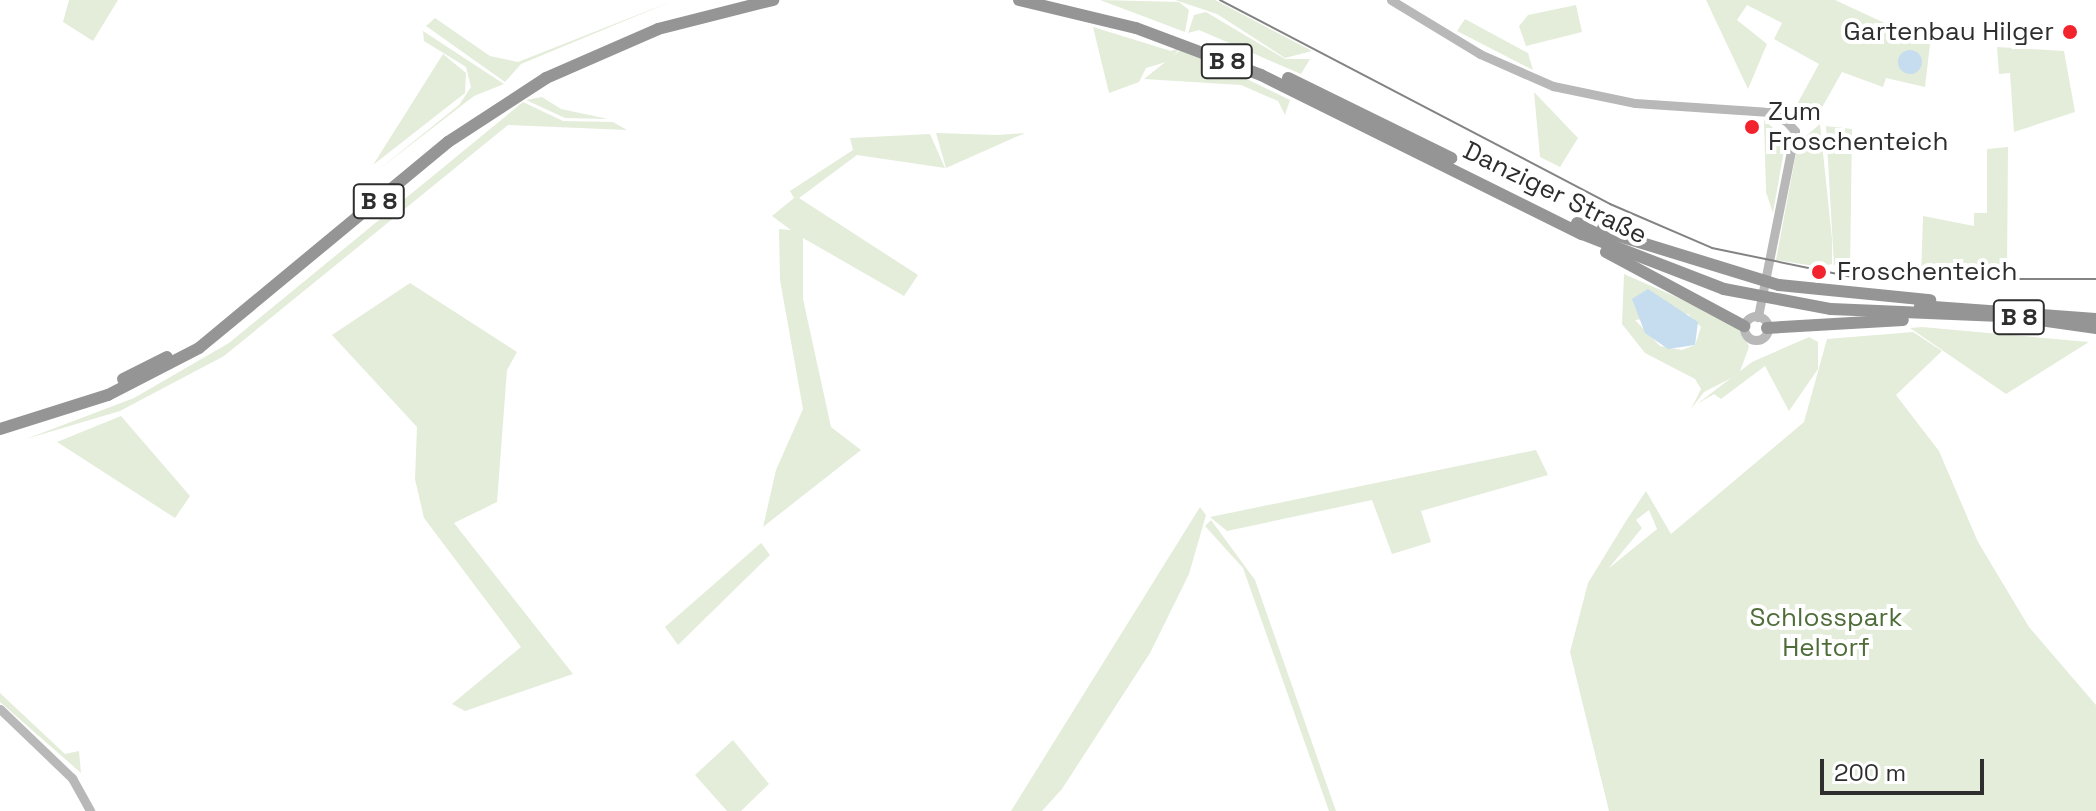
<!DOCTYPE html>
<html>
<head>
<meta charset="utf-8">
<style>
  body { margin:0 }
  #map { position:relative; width:2096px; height:811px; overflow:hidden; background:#fff; font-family:"Space Grotesk",sans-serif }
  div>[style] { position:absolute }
  .green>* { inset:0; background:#e4edda }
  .water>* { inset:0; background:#c5ddee }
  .round { border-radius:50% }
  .secondary>* { height:9px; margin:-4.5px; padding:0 4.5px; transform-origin:4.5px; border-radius:4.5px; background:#b8b8b8 }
  .secondary>.ring { margin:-4.5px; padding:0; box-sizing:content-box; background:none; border:9px solid #b8b8b8; border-radius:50% }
  .highway>* { height:12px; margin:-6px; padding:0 6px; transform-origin:6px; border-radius:6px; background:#959595 }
  .tram>* { height:2px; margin:-1px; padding:0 1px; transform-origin:1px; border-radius:1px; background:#838383 }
  .dots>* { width:22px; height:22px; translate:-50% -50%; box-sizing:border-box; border:4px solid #fff; border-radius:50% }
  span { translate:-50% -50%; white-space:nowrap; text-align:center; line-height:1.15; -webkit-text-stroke:8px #fff; paint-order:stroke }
  .shield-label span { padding:2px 6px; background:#fff; border:2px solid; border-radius:6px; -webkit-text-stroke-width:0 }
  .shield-label { font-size:24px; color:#2e2e2e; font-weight:700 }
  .poi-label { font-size:26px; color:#2e2e2e }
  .right { translate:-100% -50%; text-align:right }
  .left { translate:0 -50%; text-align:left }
  .street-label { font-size:26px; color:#2e2e2e }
  .park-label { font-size:26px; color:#4f6d38 }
  .scale { position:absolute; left:1820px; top:759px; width:164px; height:36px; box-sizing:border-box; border:4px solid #2e2e2e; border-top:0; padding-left:10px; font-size:24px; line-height:28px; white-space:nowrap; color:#2e2e2e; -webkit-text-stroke:6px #fff; paint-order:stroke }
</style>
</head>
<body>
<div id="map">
  <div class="green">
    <div style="clip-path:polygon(69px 0,118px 0,93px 41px,63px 22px)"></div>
    <div style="clip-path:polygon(675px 0,521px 64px,505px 82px,426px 26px,435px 18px,490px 56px,518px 62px)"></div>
    <div style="clip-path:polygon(1100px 0,1179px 2px,1189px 10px,1185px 32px)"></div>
    <div style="clip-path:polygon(1175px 0,1215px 0,1312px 51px,1285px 58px,1217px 14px)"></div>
    <div style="clip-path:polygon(1706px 0,1835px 0,1930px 44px,1925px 87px,1886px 78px,1883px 87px,1842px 72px,1820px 111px,1795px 108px,1819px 64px,1774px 39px,1782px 23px,1747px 5px,1737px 20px,1767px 44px,1748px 89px)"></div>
    <div style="clip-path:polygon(1576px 5px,1582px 32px,1526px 46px,1519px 26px,1528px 15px)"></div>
    <div style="clip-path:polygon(1206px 12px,1285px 59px,1310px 59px,1301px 74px,1199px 30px,1188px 33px,1194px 15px)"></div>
    <div style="clip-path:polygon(1465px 19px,1528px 53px,1533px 70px,1457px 31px)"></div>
    <div style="clip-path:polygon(1093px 27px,1171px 51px,1181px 47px,1169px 61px,1146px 68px,1139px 82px,1109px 93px)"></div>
    <div style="clip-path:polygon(423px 31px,504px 84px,474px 96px,378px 170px,459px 105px,471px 87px,466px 67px,424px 41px)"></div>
    <div style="clip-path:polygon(1997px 47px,2064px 51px,2075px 112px,2014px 132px,2010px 73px,1999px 74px)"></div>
    <div style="clip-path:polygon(1183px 48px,1290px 100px,1285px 115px,1278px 101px,1241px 85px,1144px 79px)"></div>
    <div style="clip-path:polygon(443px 54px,466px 73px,465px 93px,373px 165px)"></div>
    <div style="clip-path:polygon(1534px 92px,1578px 138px,1560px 167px,1540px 157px)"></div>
    <div style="clip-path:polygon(542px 97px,561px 109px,608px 119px,565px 118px,526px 100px)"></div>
    <div style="clip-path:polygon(523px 102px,563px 121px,613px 122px,627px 130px,508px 125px,224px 356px,120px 411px,26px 439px,134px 398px,229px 343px)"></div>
    <div style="clip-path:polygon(1764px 120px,1786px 139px,1773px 213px,1766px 192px)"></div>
    <div style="clip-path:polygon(1820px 124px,1832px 239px,1832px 264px,1820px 267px,1776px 260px,1798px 143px)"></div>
    <div style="clip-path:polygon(1826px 126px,1852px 129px,1850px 273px,1834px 265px)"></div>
    <div style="clip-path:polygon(936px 133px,997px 135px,1025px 133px,946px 168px)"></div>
    <div style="clip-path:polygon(930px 134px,945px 168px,857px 155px,799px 198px,918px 275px,904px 296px,803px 238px,803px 299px,831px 427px,861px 450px,763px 527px,776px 470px,803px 409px,780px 280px,779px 229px,791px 230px,772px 216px,794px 198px,790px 191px,853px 150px,850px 138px)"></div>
    <div style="clip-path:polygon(2008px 147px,2007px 273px,1921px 277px,1923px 216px,1974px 226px,1974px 213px,1987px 213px,1987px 149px)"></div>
    <div style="clip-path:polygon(evenodd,1624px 274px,1740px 325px,1749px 347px,1739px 374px,1704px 392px,1691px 409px,1701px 389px,1695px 379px,1645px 353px,1622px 324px,1624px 274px,1688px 314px,1701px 327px,1695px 345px,1682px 350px,1660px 346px,1635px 320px,1688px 314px)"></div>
    <div style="clip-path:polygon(410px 283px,517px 352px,507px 370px,497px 502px,454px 523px,573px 674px,465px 711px,452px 704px,521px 647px,424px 518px,415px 479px,417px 427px,332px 335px)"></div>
    <div style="clip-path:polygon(1922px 327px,2089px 342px,2006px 394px,1910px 328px)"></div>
    <div style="clip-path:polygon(evenodd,1913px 332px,1942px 351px,1896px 395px,1939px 451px,1978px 542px,2029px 627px,2096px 705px,2096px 811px,1609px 811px,1570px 652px,1588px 583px,1626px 521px,1646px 491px,1671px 534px,1804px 422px,1827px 339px,1913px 332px,1649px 510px,1657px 529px,1608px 569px,1642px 528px,1636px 520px,1649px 510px)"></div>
    <div style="clip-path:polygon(1809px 337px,1818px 342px,1818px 369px,1789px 411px,1765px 366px,1721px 399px,1714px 394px,1697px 404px,1752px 362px)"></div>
    <div style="clip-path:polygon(121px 416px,190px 496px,175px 518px,57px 442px)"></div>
    <div style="clip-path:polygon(1536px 450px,1548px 475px,1421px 511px,1431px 542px,1392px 554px,1372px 500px,1227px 531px,1210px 517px)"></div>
    <div style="clip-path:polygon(1200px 507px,1206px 515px,1189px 574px,1150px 653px,1062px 789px,1042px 811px,1011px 811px)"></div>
    <div style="clip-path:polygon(1211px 520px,1255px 580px,1336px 811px,1329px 811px,1243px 568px,1205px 526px)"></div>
    <div style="clip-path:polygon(761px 543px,770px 555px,678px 645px,665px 627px)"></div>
    <div style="clip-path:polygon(0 693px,65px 754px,79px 751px,81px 773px,0 702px)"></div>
    <div style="clip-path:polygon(733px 740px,769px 784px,741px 811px,727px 811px,695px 775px)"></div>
  </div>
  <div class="water">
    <div class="round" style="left:1898px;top:50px;width:24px;height:24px"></div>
    <div style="clip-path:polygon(1648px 289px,1698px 322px,1695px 345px,1668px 349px,1645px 333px,1632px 299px)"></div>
  </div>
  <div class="secondary">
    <div style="left:1391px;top:0;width:104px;rotate:31.2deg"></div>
    <div style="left:1480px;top:54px;width:80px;rotate:23.7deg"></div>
    <div style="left:1553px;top:86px;width:84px;rotate:11.7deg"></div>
    <div style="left:1635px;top:103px;width:135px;rotate:3.8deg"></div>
    <div style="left:1770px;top:112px;width:20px;rotate:30deg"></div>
    <div style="left:1787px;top:122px;width:12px;rotate:48deg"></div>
    <div style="left:1795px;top:131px;width:190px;rotate:101.3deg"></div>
    <div class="ring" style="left:1744px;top:316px;width:15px;height:15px"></div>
    <div style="left:0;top:709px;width:100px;rotate:43.8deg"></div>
    <div style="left:72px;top:778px;width:38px;rotate:61deg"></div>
  </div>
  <div class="highway">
    <div style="left:1019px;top:0;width:120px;rotate:13.5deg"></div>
    <div style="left:1136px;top:28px;width:134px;rotate:20.6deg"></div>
    <div style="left:1261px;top:75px;width:358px;rotate:26.4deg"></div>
    <div style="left:1582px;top:234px;width:152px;rotate:21.2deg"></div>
    <div style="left:1724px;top:289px;width:109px;rotate:10.6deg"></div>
    <div style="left:1831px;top:309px;width:188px;rotate:2.4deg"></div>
    <div style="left:2019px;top:317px;width:78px;rotate:8.1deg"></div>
    <div style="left:1288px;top:78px;width:182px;rotate:26.1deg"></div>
    <div style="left:1577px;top:223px;width:211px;rotate:17.1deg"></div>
    <div style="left:1779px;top:285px;width:152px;rotate:5.7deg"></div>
    <div style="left:1606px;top:252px;width:157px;rotate:28.2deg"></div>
    <div style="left:1920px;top:306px;width:176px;rotate:4.2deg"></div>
    <div style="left:1767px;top:328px;width:136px;rotate:-3.4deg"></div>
    <div style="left:123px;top:379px;width:49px;rotate:-26.6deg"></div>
    <div style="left:0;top:429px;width:113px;rotate:-17.5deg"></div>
    <div style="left:108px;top:395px;width:102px;rotate:-27.3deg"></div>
    <div style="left:199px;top:348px;width:323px;rotate:-39.6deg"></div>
    <div style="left:448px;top:142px;width:117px;rotate:-33.1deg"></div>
    <div style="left:546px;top:78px;width:122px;rotate:-23.6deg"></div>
    <div style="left:658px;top:29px;width:119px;rotate:-14.2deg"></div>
  </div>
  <div class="tram">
    <div style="left:1220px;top:0;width:440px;rotate:27.6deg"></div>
    <div style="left:1610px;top:204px;width:111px;rotate:23.3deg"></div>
    <div style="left:1712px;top:248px;width:153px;rotate:11.7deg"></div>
    <div style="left:1862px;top:279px;width:234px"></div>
  </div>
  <div class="dots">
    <div style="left:2070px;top:32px;background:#f2232c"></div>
    <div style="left:1752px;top:127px;background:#f2232c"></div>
    <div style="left:1819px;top:272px;background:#f2232c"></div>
  </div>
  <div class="shield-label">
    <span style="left:1227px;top:61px">B 8</span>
    <span style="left:379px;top:201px">B 8</span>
    <span style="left:2019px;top:317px">B 8</span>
  </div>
  <div class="poi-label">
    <span class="right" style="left:2054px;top:32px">Gartenbau Hilger</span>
    <span class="left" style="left:1768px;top:127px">Zum<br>Froschenteich</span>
    <span class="left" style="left:1837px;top:272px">Froschenteich</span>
  </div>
  <div class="street-label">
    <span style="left:1555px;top:193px;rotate:26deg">Danziger Straße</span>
  </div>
  <div class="park-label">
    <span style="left:1826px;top:633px">Schlosspark<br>Heltorf</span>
  </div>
  <div class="scale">200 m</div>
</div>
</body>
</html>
